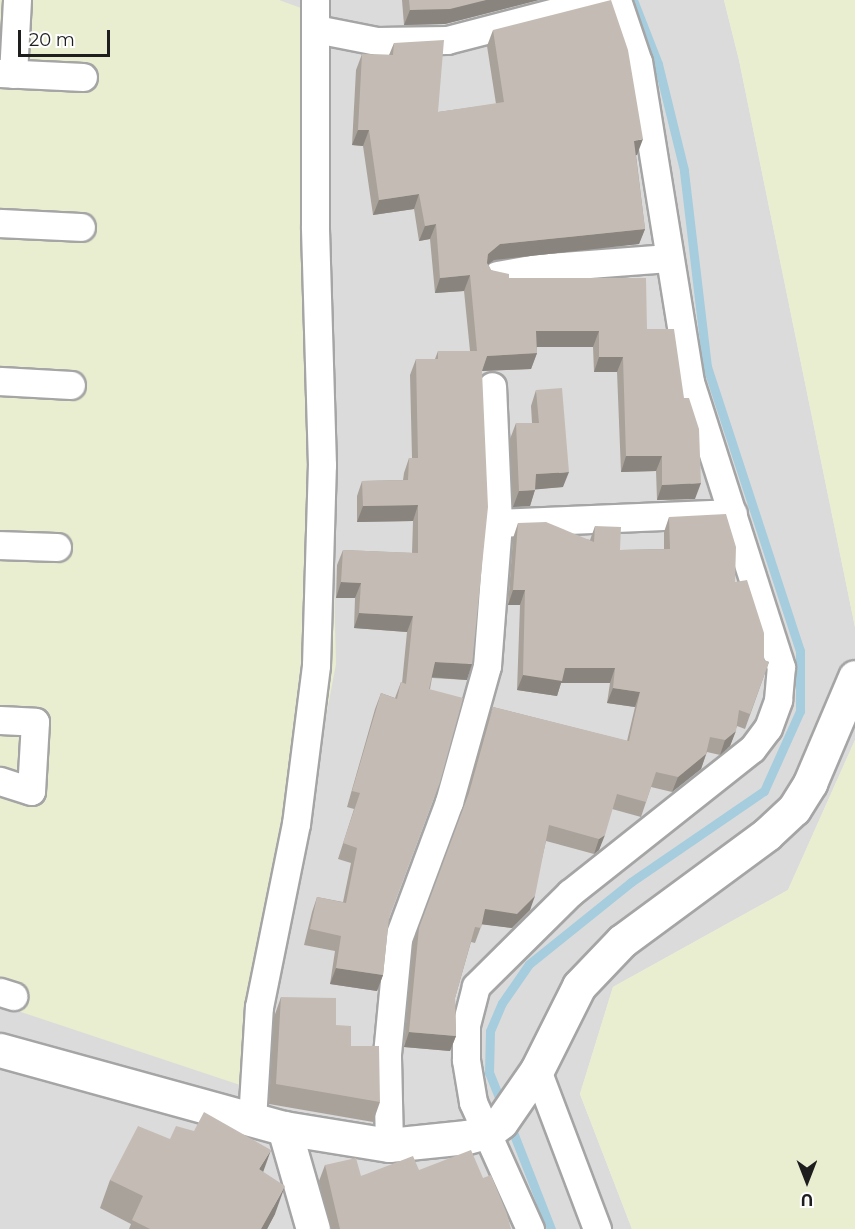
<!DOCTYPE html>
<html>
<head>
<meta charset="utf-8">
<style>
  body { margin:0 }
  #map { position:relative; width:855px; height:1229px; overflow:hidden; background:#efece4; font-family:Montserrat,sans-serif }
  div>[style] { position:absolute }
  .residential>* { inset:0; background:#dcdbdb }
  .farmland>* { inset:0; background:#eaeed0 }
  .stream>* { height:9px; margin:-4.5px; padding:0 4.5px; transform-origin:4.5px; border-radius:4.5px; background:#a5cddd }
  .roads { filter:drop-shadow(2px 0 #a5a5a5) drop-shadow(-2px 0 #a5a5a5) drop-shadow(0 2px #a5a5a5) drop-shadow(0 -2px #a5a5a5) }
  .minor>* { height:27px; margin:-13.5px; padding:0 13.5px; transform-origin:13.5px; border-radius:13.5px; background:#fff }
  .tertiary>* { height:33px; margin:-16.5px; padding:0 16.5px; transform-origin:16.5px; border-radius:16.5px; background:#fff }
  .wall>* { inset:0; background:#a9a29b }
  .shaded-wall>* { inset:0; background:#89847e }
  .building>* { inset:0; background:#c4bcb4 }
  span { translate:-50% -50%; white-space:nowrap; text-align:center; line-height:1.15; -webkit-text-stroke:5px #fff; paint-order:stroke }
  .north { position:absolute; left:777px; top:1151px; width:60px; height:60px; -webkit-text-stroke:4px #fff; paint-order:stroke; rotate:180deg; font-size:16px; font-weight:700; line-height:24px; text-align:center; color:#1e1e1e }
  .north::after { content:''; display:block; margin:auto; width:21px; height:27px; background:#1e1e1e; clip-path:polygon(50% 0,100% 100%,50% 72%,0 100%) }
  .scale { position:absolute; left:18px; top:30px; width:92px; height:27px; box-sizing:border-box; border:3px solid #1e1e1e; border-top:0; padding-left:8px; font-size:18px; line-height:21px; white-space:nowrap; color:#1e1e1e; -webkit-text-stroke:4px #fff; paint-order:stroke }
</style>
</head>
<body>
<div id="map">
  <div class="residential">
    <div style="clip-path:polygon(0 0,724px 0,739px 60px,855px 627px,855px 740px,788px 890px,613px 987px,580px 1094px,632px 1229px,0 1229px)"></div>
  </div>
  <div class="farmland">
    <div style="clip-path:polygon(0 0,279px 0,320px 15px,336px 664px,255px 1090px,0 1005px)"></div>
    <div style="clip-path:polygon(724px 0,855px 0,855px 627px,739px 60px)"></div>
    <div style="clip-path:polygon(855px 740px,855px 1229px,632px 1229px,580px 1094px,613px 987px,788px 890px)"></div>
  </div>
  <div class="stream">
    <div style="left:503px;top:1107px;width:37px;rotate:-112deg"></div>
    <div style="left:489px;top:1073px;width:42px;rotate:-88.6deg"></div>
    <div style="left:490px;top:1031px;width:30px;rotate:-67deg"></div>
    <div style="left:502px;top:1003px;width:47px;rotate:-55.3deg"></div>
    <div style="left:529px;top:964px;width:131px;rotate:-38.8deg"></div>
    <div style="left:631px;top:882px;width:161px;rotate:-34.4deg"></div>
    <div style="left:764px;top:791px;width:88px;rotate:-65.8deg"></div>
    <div style="left:800px;top:711px;width:60px;rotate:-90deg"></div>
    <div style="left:800px;top:651px;width:299px;rotate:-108.1deg"></div>
    <div style="left:707px;top:367px;width:198px;rotate:-96.7deg"></div>
    <div style="left:684px;top:170px;width:109px;rotate:-103.8deg"></div>
    <div style="left:658px;top:64px;width:69px;rotate:-111.3deg"></div>
    <div style="left:509px;top:1122px;width:115px;rotate:68.6deg"></div>
  </div>
  <div class="roads">
    <div class="minor">
      <div style="left:316px;top:29px;width:62px;rotate:11.1deg"></div>
      <div style="left:377px;top:41px;width:70px;rotate:-0.8deg"></div>
      <div style="left:447px;top:40px;width:160px;rotate:-14.5deg"></div>
      <div style="left:0;top:73px;width:83px;rotate:2.8deg"></div>
      <div style="left:13px;top:74px;width:74px;rotate:-86.9deg"></div>
      <div style="left:0;top:223px;width:81px;rotate:2.8deg"></div>
      <div style="left:497px;top:275px;width:40px;rotate:-10deg"></div>
      <div style="left:536px;top:268px;width:133px;rotate:-4.3deg"></div>
      <div style="left:0;top:381px;width:71px;rotate:3.2deg"></div>
      <div style="left:498px;top:523px;width:235px;rotate:-2.4deg"></div>
      <div style="left:0;top:545px;width:57px;rotate:2deg"></div>
      <div style="left:0;top:720px;width:35px;rotate:3deg"></div>
      <div style="left:35px;top:722px;width:69px;rotate:93.3deg"></div>
      <div style="left:31px;top:791px;width:33px;rotate:-162deg"></div>
      <div style="left:0;top:992px;width:14px;rotate:17deg"></div>
      <div style="left:537px;top:1070px;width:170px;rotate:69.3deg"></div>
      <div style="left:252px;top:1120px;width:113px;rotate:-86.5deg"></div>
      <div style="left:259px;top:1007px;width:187px;rotate:-78.6deg"></div>
      <div style="left:296px;top:824px;width:160px;rotate:-82.8deg"></div>
      <div style="left:316px;top:665px;width:200px;rotate:-88.3deg"></div>
      <div style="left:322px;top:465px;width:239px;rotate:-91.7deg"></div>
      <div style="left:315px;top:226px;width:226px;rotate:-90deg"></div>
      <div style="left:389px;top:1145px;width:91px;rotate:-91.3deg"></div>
      <div style="left:387px;top:1054px;width:116px;rotate:-84.5deg"></div>
      <div style="left:398px;top:939px;width:146px;rotate:-69.6deg"></div>
      <div style="left:449px;top:802px;width:141px;rotate:-74.4deg"></div>
      <div style="left:487px;top:666px;width:143px;rotate:-85.6deg"></div>
      <div style="left:498px;top:523px;width:137px;rotate:-92.5deg"></div>
      <div style="left:530px;top:1229px;width:139px;rotate:-114.2deg"></div>
      <div style="left:473px;top:1102px;width:43px;rotate:-99.5deg"></div>
      <div style="left:466px;top:1060px;width:35px;rotate:-90deg"></div>
      <div style="left:466px;top:1025px;width:40px;rotate:-75.6deg"></div>
      <div style="left:476px;top:986px;width:132px;rotate:-44.7deg"></div>
      <div style="left:570px;top:893px;width:232px;rotate:-38.4deg"></div>
      <div style="left:752px;top:749px;width:26px;rotate:-53deg"></div>
      <div style="left:768px;top:728px;width:30px;rotate:-70deg"></div>
      <div style="left:778px;top:700px;width:33px;rotate:-85deg"></div>
      <div style="left:781px;top:667px;width:299px;rotate:-107.7deg"></div>
      <div style="left:690px;top:382px;width:324px;rotate:-99.2deg"></div>
      <div style="left:638px;top:62px;width:65px;rotate:-108.7deg"></div>
    </div>
    <div class="tertiary">
      <div style="left:0;top:1050px;width:295px;rotate:15.4deg"></div>
      <div style="left:284px;top:1128px;width:106px;rotate:9.2deg"></div>
      <div style="left:389px;top:1145px;width:78px;rotate:-5.9deg"></div>
      <div style="left:467px;top:1137px;width:23px;rotate:-15deg"></div>
      <div style="left:489px;top:1131px;width:15px;rotate:-37deg"></div>
      <div style="left:501px;top:1122px;width:63px;rotate:-55.3deg"></div>
      <div style="left:537px;top:1070px;width:94px;rotate:-63.4deg"></div>
      <div style="left:579px;top:986px;width:62px;rotate:-46.3deg"></div>
      <div style="left:622px;top:941px;width:180px;rotate:-36.4deg"></div>
      <div style="left:767px;top:834px;width:37px;rotate:-43deg"></div>
      <div style="left:794px;top:809px;width:31px;rotate:-58deg"></div>
      <div style="left:810px;top:783px;width:115px;rotate:-67deg"></div>
      <div style="left:284px;top:1128px;width:105px;rotate:74deg"></div>
    </div>
  </div>
  <div class="wall">
    <div style="clip-path:polygon(402px 0,539px 0,445px 24px,404px 25px)"></div>
    <div style="clip-path:polygon(493px 30px,637px 155px,636px 155px,645px 229px,639px 244px,494px 260px,488px 264px,491px 270px,509px 278px,647px 329px,695px 499px,657px 500px,656px 471px,621px 472px,617px 372px,594px 372px,593px 347px,537px 347px,537px 353px,531px 369px,482px 371px,467px 680px,432px 678px,389px 918px,383px 975px,377px 991px,330px 984px,335px 951px,304px 945px,312px 912px,317px 897px,343px 902px,351px 863px,338px 859px,354px 809px,347px 807px,375px 709px,381px 693px,395px 698px,401px 682px,402px 683px,407px 632px,354px 628px,355px 598px,336px 598px,337px 565px,343px 550px,412px 553px,413px 521px,357px 522px,357px 496px,362px 481px,403px 480px,404px 473px,409px 458px,412px 458px,410px 375px,416px 359px,435px 359px,438px 351px,470px 351px,464px 291px,435px 293px,430px 239px,419px 241px,414px 209px,373px 215px,363px 146px,352px 145px,356px 70px,362px 54px,389px 55px,394px 43px,438px 112px,496px 104px,487px 46px)"></div>
    <div style="clip-path:polygon(536px 390px,563px 487px,535px 489px,530px 506px,513px 507px,510px 439px,516px 423px,532px 423px,531px 406px)"></div>
    <div style="clip-path:polygon(669px 517px,735px 582px,764px 660px,769px 662px,745px 729px,737px 726px,730px 746px,720px 755px,707px 752px,701px 769px,672px 792px,651px 787px,641px 817px,612px 809px,599px 850px,594px 854px,546px 841px,530px 910px,512px 928px,482px 924px,475px 943px,471px 942px,455px 998px,456px 1036px,450px 1051px,404px 1047px,413px 943px,464px 806px,488px 721px,493px 707px,627px 741px,635px 707px,607px 703px,610px 683px,561px 683px,557px 696px,517px 690px,520px 605px,508px 605px,513px 538px,518px 523px,590px 540px,595px 526px,620px 550px,664px 549px,664px 532px)"></div>
    <div style="clip-path:polygon(281px 997px,336px 1025px,351px 1046px,380px 1102px,373px 1122px,269px 1104px,274px 1017px)"></div>
    <div style="clip-path:polygon(170px 1139px,263px 1172px,275px 1214px,267px 1229px,129px 1229px,131px 1224px,100px 1208px,110px 1180px)"></div>
    <div style="clip-path:polygon(325px 1165px,361px 1176px,419px 1170px,483px 1178px,511px 1229px,331px 1229px,319px 1181px)"></div>
  </div>
  <div class="shaded-wall">
    <div style="clip-path:polygon(486px 0,539px 0,445px 24px,404px 25px,410px 10px)"></div>
    <div style="clip-path:polygon(358px 130px,369px 130px,363px 146px,352px 145px)"></div>
    <div style="clip-path:polygon(643px 139px,637px 155px,628px 157px,634px 141px)"></div>
    <div style="clip-path:polygon(419px 194px,414px 209px,373px 215px,379px 200px)"></div>
    <div style="clip-path:polygon(436px 224px,430px 239px,419px 241px,425px 226px)"></div>
    <div style="clip-path:polygon(645px 229px,639px 244px,494px 260px,482px 269px,488px 254px,500px 244px)"></div>
    <div style="clip-path:polygon(470px 275px,464px 291px,435px 293px,440px 278px)"></div>
    <div style="clip-path:polygon(536px 331px,599px 331px,593px 347px,530px 347px)"></div>
    <div style="clip-path:polygon(537px 353px,531px 369px,481px 371px,487px 356px)"></div>
    <div style="clip-path:polygon(599px 357px,623px 357px,617px 372px,594px 372px)"></div>
    <div style="clip-path:polygon(626px 456px,662px 456px,656px 471px,621px 472px)"></div>
    <div style="clip-path:polygon(569px 472px,563px 487px,530px 490px,536px 474px)"></div>
    <div style="clip-path:polygon(701px 483px,695px 499px,657px 500px,662px 485px)"></div>
    <div style="clip-path:polygon(535px 490px,530px 506px,513px 507px,519px 491px)"></div>
    <div style="clip-path:polygon(418px 505px,413px 521px,357px 522px,363px 506px)"></div>
    <div style="clip-path:polygon(341px 582px,361px 583px,355px 598px,336px 598px)"></div>
    <div style="clip-path:polygon(513px 590px,525px 590px,520px 605px,508px 605px)"></div>
    <div style="clip-path:polygon(359px 613px,413px 616px,407px 632px,354px 628px)"></div>
    <div style="clip-path:polygon(435px 662px,472px 664px,467px 680px,429px 677px)"></div>
    <div style="clip-path:polygon(565px 668px,615px 668px,610px 683px,561px 683px,557px 696px,517px 690px,523px 675px)"></div>
    <div style="clip-path:polygon(613px 688px,640px 692px,635px 707px,607px 703px)"></div>
    <div style="clip-path:polygon(736px 731px,730px 746px,720px 755px,725px 740px)"></div>
    <div style="clip-path:polygon(706px 754px,701px 769px,672px 792px,678px 777px)"></div>
    <div style="clip-path:polygon(605px 835px,599px 850px,594px 854px,599px 839px)"></div>
    <div style="clip-path:polygon(535px 896px,530px 910px,512px 928px,479px 924px,485px 909px)"></div>
    <div style="clip-path:polygon(336px 968px,383px 975px,377px 991px,330px 984px)"></div>
    <div style="clip-path:polygon(409px 1032px,456px 1036px,450px 1051px,404px 1047px)"></div>
    <div style="clip-path:polygon(271px 1150px,261px 1178px,259px 1169px)"></div>
    <div style="clip-path:polygon(285px 1186px,275px 1214px,267px 1229px,261px 1229px)"></div>
  </div>
  <div class="building">
    <div style="clip-path:polygon(409px 0,486px 0,450px 9px,410px 10px)"></div>
    <div style="clip-path:polygon(611px 0,628px 50px,643px 139px,634px 141px,645px 229px,500px 244px,488px 254px,487px 263px,491px 270px,509px 274px,509px 278px,646px 278px,647px 329px,674px 329px,684px 398px,689px 398px,699px 429px,701px 483px,662px 485px,662px 456px,626px 456px,623px 357px,599px 357px,599px 331px,536px 331px,537px 353px,487px 356px,482px 371px,488px 507px,472px 664px,435px 662px,429px 689px,463px 698px,440px 782px,389px 918px,383px 975px,336px 968px,341px 936px,310px 929px,317px 897px,346px 903px,357px 848px,343px 843px,360px 793px,352px 791px,381px 693px,397px 699px,401px 682px,406px 684px,413px 616px,359px 613px,361px 583px,341px 582px,343px 550px,418px 553px,418px 505px,363px 506px,362px 481px,408px 480px,409px 458px,418px 458px,416px 359px,438px 359px,438px 351px,477px 351px,470px 275px,440px 278px,436px 224px,425px 226px,419px 194px,379px 200px,369px 130px,358px 130px,362px 54px,393px 55px,394px 43px,444px 40px,438px 112px,504px 102px,493px 30px)"></div>
    <div style="clip-path:polygon(562px 388px,569px 472px,536px 474px,535px 490px,519px 491px,516px 423px,539px 423px,536px 390px)"></div>
    <div style="clip-path:polygon(726px 514px,736px 547px,735px 582px,747px 580px,764px 633px,764px 660px,769px 662px,750px 714px,739px 710px,736px 731px,725px 740px,710px 737px,706px 754px,678px 777px,656px 772px,646px 802px,617px 794px,605px 835px,599px 839px,549px 825px,535px 896px,517px 914px,485px 909px,481px 928px,475px 927px,455px 998px,456px 1036px,409px 1032px,419px 928px,469px 793px,493px 707px,629px 741px,640px 692px,613px 688px,615px 668px,565px 668px,562px 681px,523px 675px,525px 590px,513px 590px,518px 523px,546px 522px,594px 542px,595px 526px,621px 527px,620px 550px,670px 549px,669px 517px)"></div>
    <div style="clip-path:polygon(281px 997px,336px 998px,336px 1025px,351px 1026px,351px 1046px,379px 1046px,380px 1102px,276px 1084px)"></div>
    <div style="clip-path:polygon(204px 1112px,271px 1150px,259px 1169px,285px 1186px,261px 1229px,150px 1229px,132px 1220px,143px 1196px,110px 1180px,138px 1126px,170px 1139px,176px 1126px,194px 1131px)"></div>
    <div style="clip-path:polygon(471px 1150px,483px 1178px,491px 1175px,507px 1214px,511px 1229px,340px 1229px,325px 1165px,356px 1158px,361px 1176px,413px 1156px,419px 1170px)"></div>
  </div>
  <div class="north">U</div>
  <div class="scale">20 m</div>
</div>
</body>
</html>
